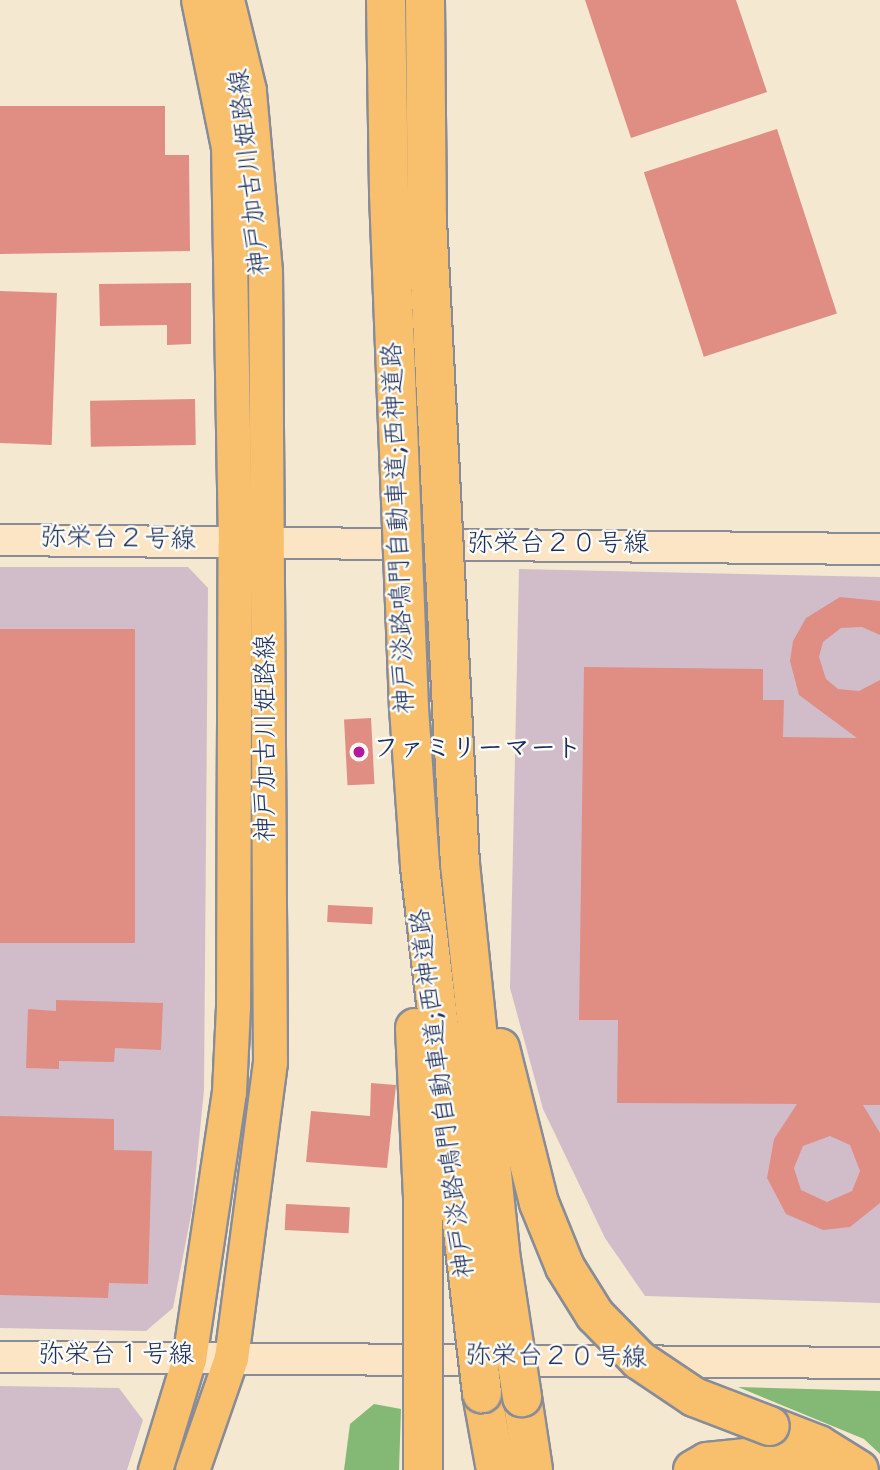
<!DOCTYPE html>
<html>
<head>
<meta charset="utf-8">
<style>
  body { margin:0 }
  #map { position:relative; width:880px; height:1470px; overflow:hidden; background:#f4e8d1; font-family:"Gochi Hand","Klee One",sans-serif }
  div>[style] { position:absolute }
  .industrial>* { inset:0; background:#d1bdca }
  .forest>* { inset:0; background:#83b975 }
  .building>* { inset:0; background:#e08e84; transform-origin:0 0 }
  .roads { filter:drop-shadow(2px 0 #888c98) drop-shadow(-2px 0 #888c98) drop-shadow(0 2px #888c98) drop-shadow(0 -2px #888c98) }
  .secondary>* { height:30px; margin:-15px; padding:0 15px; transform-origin:15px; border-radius:15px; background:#fce5c4 }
  .primary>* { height:33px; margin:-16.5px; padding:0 16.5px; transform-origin:16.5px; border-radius:16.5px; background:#f8bf6c }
  .highway>* { height:38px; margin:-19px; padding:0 19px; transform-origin:19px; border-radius:19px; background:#f8bf6c }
  .bridges { filter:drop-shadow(2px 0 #888c98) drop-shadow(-2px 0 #888c98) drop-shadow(0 2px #888c98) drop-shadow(0 -2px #888c98) }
  .highway-bridge>* { height:38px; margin:-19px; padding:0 19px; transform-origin:19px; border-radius:19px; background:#f8bf6c }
  .dots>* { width:19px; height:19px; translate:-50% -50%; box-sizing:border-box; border:4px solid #fdfcf7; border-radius:50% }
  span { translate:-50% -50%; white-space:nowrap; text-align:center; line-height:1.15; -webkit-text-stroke:5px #fdfcf7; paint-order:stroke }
  .street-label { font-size:26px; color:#1b2f5e }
  .poi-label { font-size:26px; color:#1b2f5e; font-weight:700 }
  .left { translate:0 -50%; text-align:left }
</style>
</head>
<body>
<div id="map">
  <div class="industrial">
    <div style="clip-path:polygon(0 567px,188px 567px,208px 588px,204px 1090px,192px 1210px,173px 1308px,146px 1331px,0 1328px)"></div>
    <div style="clip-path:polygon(519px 569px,880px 577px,880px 1303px,645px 1296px,605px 1238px,543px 1109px,510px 988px)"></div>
    <div style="clip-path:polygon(0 1386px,119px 1388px,143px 1420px,127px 1470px,0 1470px)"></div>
  </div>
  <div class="forest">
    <div style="clip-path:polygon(738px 1387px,880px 1391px,880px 1454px,864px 1439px)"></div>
    <div style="clip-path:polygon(374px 1404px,401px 1409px,399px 1470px,344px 1470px,350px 1424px)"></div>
  </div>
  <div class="building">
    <div style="clip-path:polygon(585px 0,736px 0,767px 92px,631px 138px)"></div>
    <div style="clip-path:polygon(0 106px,165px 106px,165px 155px,189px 155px,190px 251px,0 254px)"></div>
    <div style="left:777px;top:129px;width:194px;height:140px;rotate:72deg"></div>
    <div style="clip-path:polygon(191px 283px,191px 344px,167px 345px,167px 325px,100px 326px,99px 284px)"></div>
    <div style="left:0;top:291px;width:57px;height:152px;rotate:2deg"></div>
    <div style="left:195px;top:399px;width:46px;height:105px;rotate:89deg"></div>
    <div style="clip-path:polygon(evenodd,840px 597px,880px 601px,880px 635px,862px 627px,841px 628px,823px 642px,819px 657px,826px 679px,838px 689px,859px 691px,880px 680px,880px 1105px,863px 1105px,880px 1133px,880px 1203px,850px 1227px,823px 1230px,786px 1214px,767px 1178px,774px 1139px,797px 1104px,617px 1103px,618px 1020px,579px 1020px,584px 667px,763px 669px,763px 700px,784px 700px,783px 737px,857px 738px,799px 695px,790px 661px,793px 641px,806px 618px,840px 597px,830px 1136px,850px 1145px,860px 1171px,852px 1191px,827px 1202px,801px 1190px,794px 1168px,803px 1146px,830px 1136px)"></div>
    <div style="left:0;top:629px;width:135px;height:314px"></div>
    <div style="left:371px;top:718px;width:66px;height:27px;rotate:87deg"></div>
    <div style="left:328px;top:905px;width:45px;height:17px;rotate:3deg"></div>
    <div style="clip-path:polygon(56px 1000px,163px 1003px,161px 1050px,115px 1048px,114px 1062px,59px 1061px,59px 1069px,26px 1068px,28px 1009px,56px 1011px)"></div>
    <div style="clip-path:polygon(371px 1083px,396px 1085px,387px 1168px,306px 1162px,311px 1111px,370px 1116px)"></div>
    <div style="clip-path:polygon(0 1116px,114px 1119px,114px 1150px,152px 1151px,148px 1284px,109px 1283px,108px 1298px,0 1295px)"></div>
    <div style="left:286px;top:1204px;width:64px;height:26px;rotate:3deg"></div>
  </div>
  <div class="roads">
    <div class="secondary">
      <div style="left:0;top:540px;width:880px;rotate:0.59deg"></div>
      <div style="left:0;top:1357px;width:880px;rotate:0.39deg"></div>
    </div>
    <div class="primary">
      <div style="left:155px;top:1470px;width:116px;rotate:-73deg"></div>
      <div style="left:189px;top:1359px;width:270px;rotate:-81.5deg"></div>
      <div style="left:229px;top:1092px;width:86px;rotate:-87.3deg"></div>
      <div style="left:233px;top:1006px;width:462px;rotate:-89.8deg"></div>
      <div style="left:235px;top:544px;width:397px;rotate:-91deg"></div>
      <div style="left:228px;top:147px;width:150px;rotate:-101.5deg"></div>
      <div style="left:192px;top:1470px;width:119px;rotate:-70.8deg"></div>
      <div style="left:231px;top:1358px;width:299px;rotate:-82.5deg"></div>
      <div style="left:270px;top:1062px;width:791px;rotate:-90.36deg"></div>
      <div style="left:265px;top:271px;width:182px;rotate:-95.1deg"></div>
      <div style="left:249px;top:90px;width:93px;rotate:-103.7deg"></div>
    </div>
    <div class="highway">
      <div style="left:482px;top:1393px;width:78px;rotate:79.7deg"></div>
      <div style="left:522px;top:1397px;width:74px;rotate:81.4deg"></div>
      <div style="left:770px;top:1426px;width:53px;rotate:21.2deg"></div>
      <div style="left:819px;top:1445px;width:47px;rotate:32deg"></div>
      <div style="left:693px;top:1470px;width:16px;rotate:-30deg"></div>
      <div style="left:707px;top:1462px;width:57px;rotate:-6deg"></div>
      <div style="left:764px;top:1456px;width:58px;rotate:14deg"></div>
    </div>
  </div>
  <div class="bridges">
    <div class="highway-bridge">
      <div style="left:386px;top:0;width:194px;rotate:89.1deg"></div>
      <div style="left:389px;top:194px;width:514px;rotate:87.77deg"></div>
      <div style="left:409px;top:708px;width:159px;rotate:86deg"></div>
      <div style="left:420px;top:867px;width:530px;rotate:83.28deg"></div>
      <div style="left:425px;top:0;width:220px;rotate:89.5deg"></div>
      <div style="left:427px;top:220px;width:645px;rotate:87.07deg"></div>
      <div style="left:460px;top:864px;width:391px;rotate:84.1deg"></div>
      <div style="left:500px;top:1253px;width:146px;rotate:81.3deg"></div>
      <div style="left:415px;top:1028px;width:167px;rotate:87.3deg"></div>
      <div style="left:423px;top:1195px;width:275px;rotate:90deg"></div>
      <div style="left:500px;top:1048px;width:160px;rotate:75.9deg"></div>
      <div style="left:539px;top:1203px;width:69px;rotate:67.9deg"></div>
      <div style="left:565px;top:1267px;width:57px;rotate:58deg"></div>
      <div style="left:595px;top:1315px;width:63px;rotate:45.6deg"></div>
      <div style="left:639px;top:1360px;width:66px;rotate:33.9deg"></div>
      <div style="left:694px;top:1397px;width:81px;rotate:20.9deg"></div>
    </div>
  </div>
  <div class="dots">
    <div style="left:359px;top:752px;background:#b5179e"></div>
  </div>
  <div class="street-label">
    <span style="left:253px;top:172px;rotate:-96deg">神戸加古川姫路線</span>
    <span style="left:402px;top:528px;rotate:-92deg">神戸淡路鳴門自動車道;西神道路</span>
    <span style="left:118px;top:542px;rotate:1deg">弥栄台２号線</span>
    <span style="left:558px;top:547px">弥栄台２０号線</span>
    <span style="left:269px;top:738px;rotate:-90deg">神戸加古川姫路線</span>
    <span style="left:446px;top:1093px;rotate:-97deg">神戸淡路鳴門自動車道;西神道路</span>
    <span style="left:116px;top:1358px">弥栄台１号線</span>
    <span style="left:556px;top:1360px;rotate:1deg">弥栄台２０号線</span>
  </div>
  <div class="poi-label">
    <span class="left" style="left:373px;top:752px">ファミリーマート</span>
  </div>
</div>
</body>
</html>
